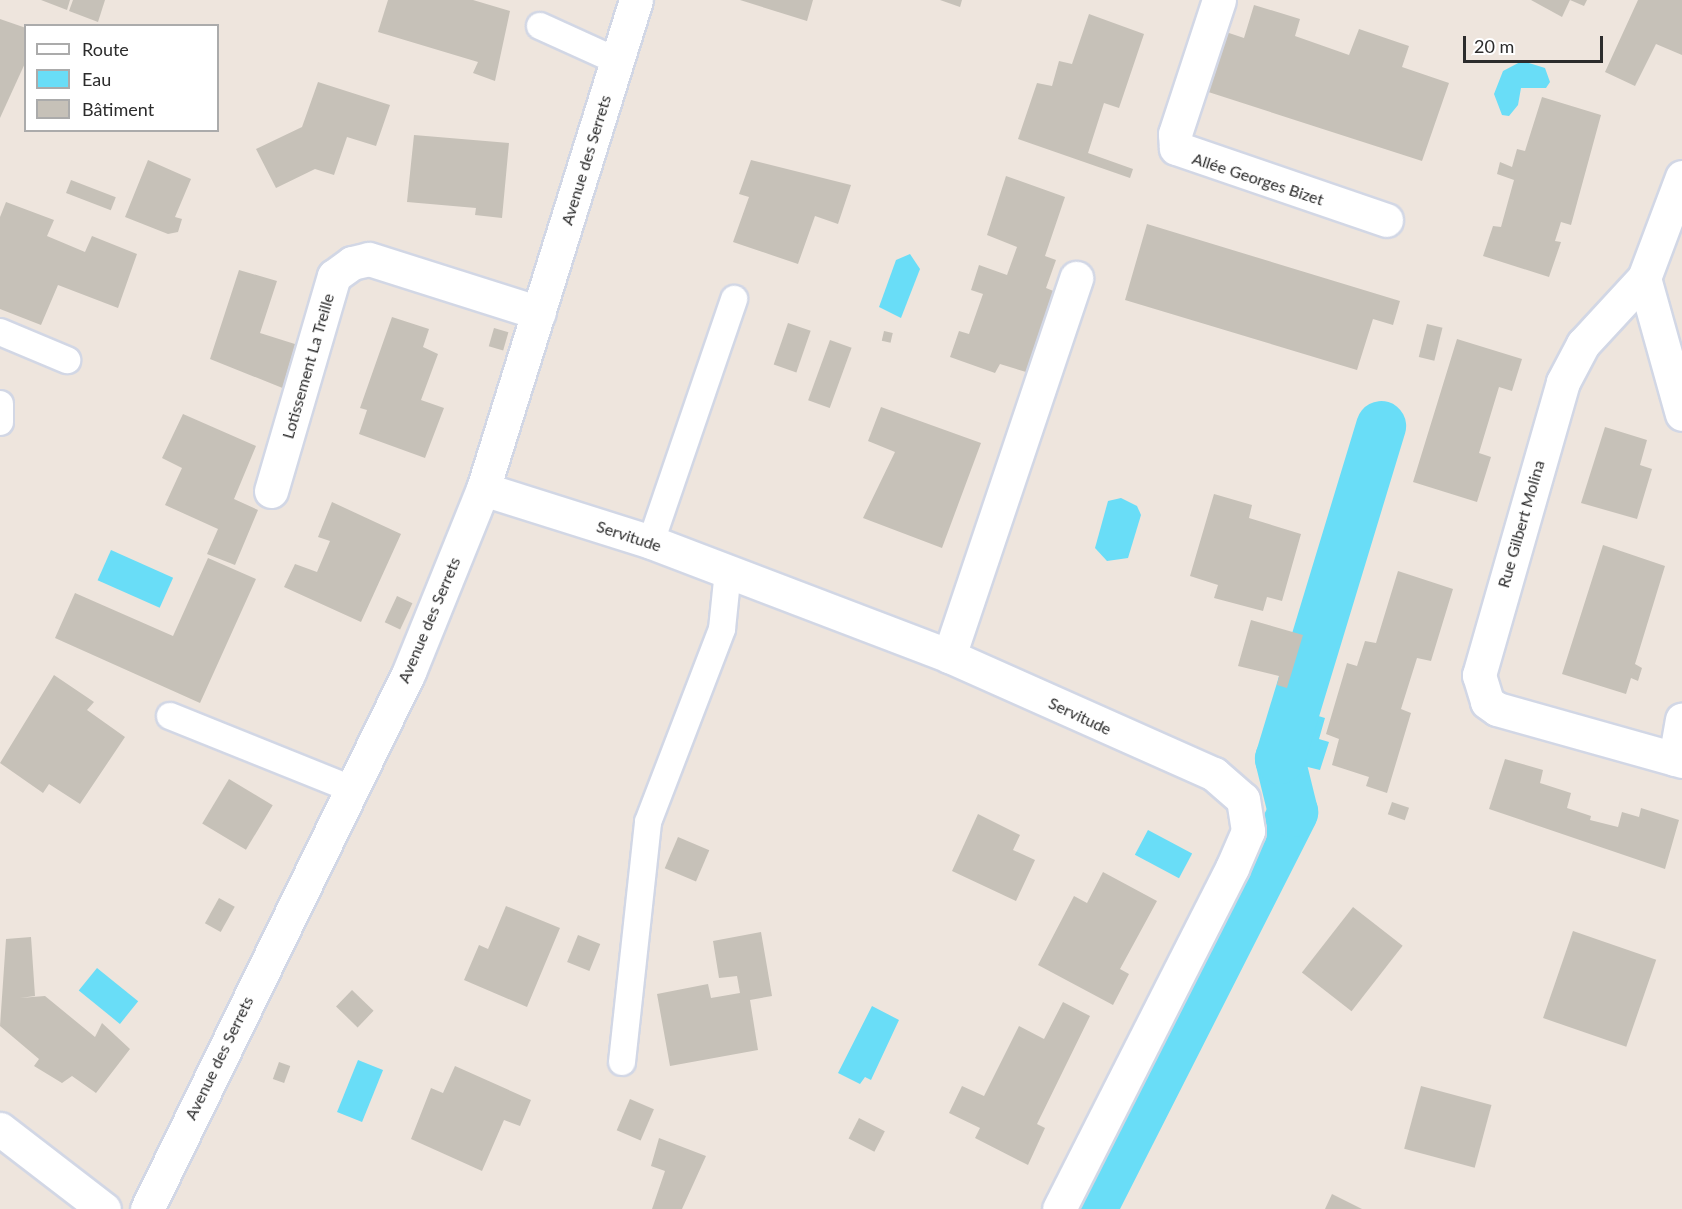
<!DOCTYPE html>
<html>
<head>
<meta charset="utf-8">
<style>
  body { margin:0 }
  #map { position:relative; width:1682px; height:1209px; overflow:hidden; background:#eee5dd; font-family:Lato,sans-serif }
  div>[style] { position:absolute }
  .water>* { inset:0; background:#69ddf7; transform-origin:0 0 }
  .canal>* { height:50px; margin:-25px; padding:0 25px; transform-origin:25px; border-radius:25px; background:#69ddf7 }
  .building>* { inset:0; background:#c6c1b8; transform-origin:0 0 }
  .roads { filter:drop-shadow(2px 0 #d2d7e5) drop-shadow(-2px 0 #d2d7e5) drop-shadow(0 2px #d2d7e5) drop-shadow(0 -2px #d2d7e5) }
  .lane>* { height:26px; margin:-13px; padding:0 13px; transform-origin:13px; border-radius:13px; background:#fff }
  .street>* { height:33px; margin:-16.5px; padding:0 16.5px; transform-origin:16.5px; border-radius:16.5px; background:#fff }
  .secondary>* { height:33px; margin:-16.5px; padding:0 16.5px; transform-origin:16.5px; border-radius:16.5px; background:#fff }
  span { translate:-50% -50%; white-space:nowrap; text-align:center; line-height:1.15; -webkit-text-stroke:5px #fff; paint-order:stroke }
  .street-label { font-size:16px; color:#2c2c2c }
  .legend { position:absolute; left:24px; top:24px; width:195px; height:108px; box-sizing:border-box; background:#fff; border:2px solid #ababab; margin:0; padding:8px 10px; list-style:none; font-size:18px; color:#2c2c2c }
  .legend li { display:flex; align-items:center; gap:12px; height:30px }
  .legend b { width:30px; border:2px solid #ababab }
  .scale { position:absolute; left:1463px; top:36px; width:140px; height:27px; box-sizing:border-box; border:3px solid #2c2c2c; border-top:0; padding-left:8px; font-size:18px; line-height:21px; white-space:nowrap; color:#2c2c2c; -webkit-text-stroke:4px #fff; paint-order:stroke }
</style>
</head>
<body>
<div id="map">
  <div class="water">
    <div style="clip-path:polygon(1522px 61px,1545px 68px,1550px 82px,1546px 88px,1521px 88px,1518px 105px,1509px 116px,1502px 115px,1494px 94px,1503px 71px)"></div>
    <div style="clip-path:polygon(910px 254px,920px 269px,901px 318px,879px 307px,896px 260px)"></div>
    <div style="clip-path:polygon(1121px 498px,1137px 506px,1141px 515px,1128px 558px,1107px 561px,1095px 548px,1108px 501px)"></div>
    <div style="left:111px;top:550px;width:68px;height:33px;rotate:24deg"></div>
    <div style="clip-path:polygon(1305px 712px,1325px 718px,1319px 739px,1329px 742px,1320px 770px,1291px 763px)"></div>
    <div style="left:1148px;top:830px;width:50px;height:28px;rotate:28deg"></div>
    <div style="left:97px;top:968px;width:53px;height:29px;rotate:39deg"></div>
    <div style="clip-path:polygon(872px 1006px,899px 1020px,871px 1080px,865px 1077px,860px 1084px,838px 1073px)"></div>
    <div style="left:358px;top:1060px;width:27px;height:56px;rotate:22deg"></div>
  </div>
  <div class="canal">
    <div style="left:1092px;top:1209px;width:445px;rotate:-63.1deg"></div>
    <div style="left:1293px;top:812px;width:55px;rotate:-103.8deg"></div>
    <div style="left:1280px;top:759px;width:348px;rotate:-73.1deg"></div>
  </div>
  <div class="building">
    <div style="clip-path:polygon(41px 0,70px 0,67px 10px)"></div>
    <div style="clip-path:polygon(73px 0,105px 0,98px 22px,69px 11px)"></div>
    <div style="clip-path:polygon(388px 0,473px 0,510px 11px,495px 81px,473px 73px,478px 62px,378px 32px)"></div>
    <div style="clip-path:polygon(740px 0,813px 0,807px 21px)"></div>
    <div style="clip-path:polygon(940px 0,962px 0,960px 7px)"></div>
    <div style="clip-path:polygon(1531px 0,1570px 0,1562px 17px)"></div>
    <div style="clip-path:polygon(1570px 0,1587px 0,1584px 6px)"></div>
    <div style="clip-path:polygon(1638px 0,1682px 0,1682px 55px,1656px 44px,1635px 86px,1605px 72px)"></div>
    <div style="clip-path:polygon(1254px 5px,1300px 19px,1295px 36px,1349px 55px,1359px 29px,1409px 46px,1402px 67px,1449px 83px,1422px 161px,1199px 89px,1217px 29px,1244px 38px)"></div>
    <div style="clip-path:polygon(1089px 14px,1144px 34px,1119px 108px,1104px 103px,1088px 153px,1133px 169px,1130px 178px,1018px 139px,1037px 83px,1052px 86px,1059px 61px,1072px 64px)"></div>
    <div style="clip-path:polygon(0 19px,26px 28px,26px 61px,0 118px)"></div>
    <div style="clip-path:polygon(318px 82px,390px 105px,376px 146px,347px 137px,334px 175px,315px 169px,276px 188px,256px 149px,302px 127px)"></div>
    <div style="clip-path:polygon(1542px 97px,1601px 115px,1571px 225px,1561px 222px,1555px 241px,1561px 242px,1549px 277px,1483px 256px,1493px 226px,1501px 227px,1514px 180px,1497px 174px,1500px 162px,1512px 167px,1517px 149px,1525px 151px)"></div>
    <div style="clip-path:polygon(414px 135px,509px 143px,502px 218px,475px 215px,476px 208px,407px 202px)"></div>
    <div style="clip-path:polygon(148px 160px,191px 179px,175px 217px,182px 219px,178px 232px,168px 234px,125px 217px)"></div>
    <div style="clip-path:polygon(751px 160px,851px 185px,838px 224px,815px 216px,798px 264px,733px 242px,749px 197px,739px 194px)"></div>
    <div style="clip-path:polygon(1006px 176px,1065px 197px,1045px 256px,1056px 260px,1046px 288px,1056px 292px,1026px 372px,1000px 364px,995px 373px,950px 357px,959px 331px,969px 334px,983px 294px,971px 290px,979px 265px,1007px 275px,1017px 247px,987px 235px)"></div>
    <div style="left:71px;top:180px;width:48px;height:14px;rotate:21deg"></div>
    <div style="clip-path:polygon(6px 202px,54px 220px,47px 236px,85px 252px,92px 236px,137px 254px,118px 308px,58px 285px,41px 325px,0 309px,0 217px)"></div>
    <div style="clip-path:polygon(1147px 224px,1400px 301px,1393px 325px,1373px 319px,1357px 370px,1125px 300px)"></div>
    <div style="clip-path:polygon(239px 270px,277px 281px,260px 333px,298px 345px,285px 389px,210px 359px)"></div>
    <div style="clip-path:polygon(392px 317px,429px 329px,423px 347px,438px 354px,421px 400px,444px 408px,425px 458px,359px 434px,367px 410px,360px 408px)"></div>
    <div style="left:788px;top:323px;width:24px;height:44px;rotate:19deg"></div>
    <div style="left:1427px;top:324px;width:16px;height:34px;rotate:14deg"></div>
    <div style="left:494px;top:328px;width:15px;height:19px;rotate:16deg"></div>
    <div style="left:884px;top:331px;width:9px;height:10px;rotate:13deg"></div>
    <div style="clip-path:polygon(1457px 339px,1522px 359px,1512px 391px,1499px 387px,1479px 453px,1491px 457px,1477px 502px,1413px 482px)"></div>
    <div style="left:830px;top:340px;width:23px;height:64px;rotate:20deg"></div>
    <div style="clip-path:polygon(881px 407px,981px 443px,942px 548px,863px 518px,895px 452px,868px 441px)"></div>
    <div style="clip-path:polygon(183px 414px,256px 446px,234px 499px,258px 510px,235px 565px,207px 554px,218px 529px,165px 505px,182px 468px,162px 458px)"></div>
    <div style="clip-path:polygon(1605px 427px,1647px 440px,1640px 465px,1652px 469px,1637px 519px,1581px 503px)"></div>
    <div style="clip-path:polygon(1214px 494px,1252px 505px,1249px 518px,1301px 534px,1282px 601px,1267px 597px,1263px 611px,1214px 598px,1218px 585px,1190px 576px)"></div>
    <div style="clip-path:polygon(332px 502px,401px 534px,361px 622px,284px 587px,295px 564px,317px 572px,330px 541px,318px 537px)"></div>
    <div style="clip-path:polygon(1603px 545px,1665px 566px,1635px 664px,1642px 668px,1638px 681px,1631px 678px,1626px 694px,1562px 674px)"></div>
    <div style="clip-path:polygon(208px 558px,256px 579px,200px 703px,55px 638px,75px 593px,173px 636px)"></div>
    <div style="clip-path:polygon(1398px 571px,1453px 589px,1431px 661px,1417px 658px,1401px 709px,1411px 713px,1387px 793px,1366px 786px,1369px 777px,1332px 765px,1339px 739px,1326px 734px,1347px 663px,1357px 666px,1365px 641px,1376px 643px)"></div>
    <div style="left:397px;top:596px;width:17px;height:29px;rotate:25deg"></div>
    <div style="clip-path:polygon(1251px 620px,1303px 635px,1287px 688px,1277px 685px,1279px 676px,1238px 666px)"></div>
    <div style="clip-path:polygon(54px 675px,94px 702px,87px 710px,125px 737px,80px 804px,49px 784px,43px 793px,0 763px)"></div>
    <div style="clip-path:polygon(1505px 759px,1543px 770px,1540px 783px,1571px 793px,1567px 808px,1591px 816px,1590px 820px,1618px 827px,1622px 812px,1639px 817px,1641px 808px,1679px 820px,1665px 869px,1489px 809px)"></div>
    <div style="left:229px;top:779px;width:51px;height:52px;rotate:31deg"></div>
    <div style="left:1392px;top:802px;width:18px;height:13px;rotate:19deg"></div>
    <div style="clip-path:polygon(978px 814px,1020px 835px,1013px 850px,1035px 860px,1016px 901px,952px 871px)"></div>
    <div style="left:678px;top:837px;width:34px;height:34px;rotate:23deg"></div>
    <div style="clip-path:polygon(1103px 872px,1157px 901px,1120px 969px,1129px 974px,1113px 1005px,1038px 965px,1074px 896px,1087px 903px)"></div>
    <div style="left:219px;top:898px;width:18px;height:29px;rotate:29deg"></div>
    <div style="clip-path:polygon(506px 906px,560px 928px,527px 1007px,464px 980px,479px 945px,488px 949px)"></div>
    <div style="left:1353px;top:907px;width:63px;height:83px;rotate:38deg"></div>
    <div style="left:1573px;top:931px;width:88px;height:92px;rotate:19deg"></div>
    <div style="clip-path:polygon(761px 932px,772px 996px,750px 1000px,758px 1050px,670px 1066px,657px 994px,708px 984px,711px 998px,740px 993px,737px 976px,719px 978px,713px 941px)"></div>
    <div style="left:578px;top:935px;width:24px;height:29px;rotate:22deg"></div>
    <div style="clip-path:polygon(31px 937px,35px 996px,20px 998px,45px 996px,95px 1037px,102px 1023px,130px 1049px,96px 1093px,72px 1076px,62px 1083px,34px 1066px,39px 1059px,0 1026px,6px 939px)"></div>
    <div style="left:352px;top:990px;width:30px;height:23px;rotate:44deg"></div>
    <div style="clip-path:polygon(1063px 1002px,1090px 1016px,1037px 1124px,1045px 1128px,1028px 1165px,975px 1138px,980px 1128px,949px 1113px,962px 1086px,984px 1096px,1019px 1026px,1044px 1039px)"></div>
    <div style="left:279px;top:1062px;width:12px;height:18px;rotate:20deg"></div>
    <div style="clip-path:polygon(455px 1066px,531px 1100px,520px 1126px,504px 1120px,482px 1171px,411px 1139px,431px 1088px,443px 1093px)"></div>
    <div style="left:1421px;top:1086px;width:73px;height:65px;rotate:15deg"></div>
    <div style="left:630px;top:1099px;width:26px;height:34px;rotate:23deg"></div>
    <div style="left:859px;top:1118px;width:29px;height:23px;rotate:27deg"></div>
    <div style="clip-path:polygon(659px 1138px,706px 1156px,682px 1209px,652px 1209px,665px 1171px,651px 1166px)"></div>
    <div style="clip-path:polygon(1332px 1194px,1362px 1209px,1325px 1209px)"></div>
  </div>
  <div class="roads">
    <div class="lane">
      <div style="left:540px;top:26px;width:85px;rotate:24.4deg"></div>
      <div style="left:0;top:332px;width:73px;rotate:22.7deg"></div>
      <div style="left:0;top:404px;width:18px;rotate:90deg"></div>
      <div style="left:651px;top:542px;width:257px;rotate:-71.1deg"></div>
      <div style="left:170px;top:716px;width:196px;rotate:21.9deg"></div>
      <div style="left:622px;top:1062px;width:241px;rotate:-83.8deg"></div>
      <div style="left:648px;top:822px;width:207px;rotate:-69deg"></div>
      <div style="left:722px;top:629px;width:58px;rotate:-84.1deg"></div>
    </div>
    <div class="street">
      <div style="left:1219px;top:0;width:141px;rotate:108.2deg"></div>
      <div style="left:1175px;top:134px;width:14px;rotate:86deg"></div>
      <div style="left:1176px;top:148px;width:222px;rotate:18.9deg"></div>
      <div style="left:1682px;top:177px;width:108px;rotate:110.6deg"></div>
      <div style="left:1644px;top:278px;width:90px;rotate:132.7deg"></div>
      <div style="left:1583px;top:344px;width:43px;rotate:117.8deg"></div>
      <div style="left:1563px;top:382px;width:305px;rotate:106deg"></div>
      <div style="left:1479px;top:675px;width:28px;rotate:73deg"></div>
      <div style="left:1487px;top:702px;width:12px;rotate:35deg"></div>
      <div style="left:1497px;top:709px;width:192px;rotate:15.7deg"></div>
      <div style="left:1644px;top:278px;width:141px;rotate:74.4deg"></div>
      <div style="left:483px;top:489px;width:176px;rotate:17.5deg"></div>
      <div style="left:651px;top:542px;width:319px;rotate:20.9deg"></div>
      <div style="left:949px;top:656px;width:290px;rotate:24deg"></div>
      <div style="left:1214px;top:774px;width:38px;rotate:41deg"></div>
      <div style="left:1243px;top:799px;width:32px;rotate:81deg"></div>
      <div style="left:1248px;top:831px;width:40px;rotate:113.4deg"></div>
      <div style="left:1232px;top:868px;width:382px;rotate:116.9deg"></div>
      <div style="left:271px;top:491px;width:224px;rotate:-73.7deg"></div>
      <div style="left:334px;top:276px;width:22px;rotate:-36deg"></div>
      <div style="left:352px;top:263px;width:17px;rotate:-13deg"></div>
      <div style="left:369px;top:259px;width:178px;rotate:17.6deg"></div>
      <div style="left:949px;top:656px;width:399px;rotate:-71.4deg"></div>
      <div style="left:1675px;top:759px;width:40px;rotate:-80deg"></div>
      <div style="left:0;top:1129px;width:131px;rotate:37.6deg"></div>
    </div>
    <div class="secondary">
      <div style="left:147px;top:1209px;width:598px;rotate:-63.99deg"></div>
      <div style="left:409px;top:672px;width:197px;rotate:-68deg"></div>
      <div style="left:483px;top:489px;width:512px;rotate:-72.63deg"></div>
    </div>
  </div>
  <div class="street-label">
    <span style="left:586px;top:160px;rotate:-73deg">Avenue des Serrets</span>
    <span style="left:1258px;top:179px;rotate:18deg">Allée Georges Bizet</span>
    <span style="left:308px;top:366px;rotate:-74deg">Lotissement La Treille</span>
    <span style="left:1521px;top:524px;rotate:-74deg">Rue Gilbert Molina</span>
    <span style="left:629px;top:536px;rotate:18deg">Servitude</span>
    <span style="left:429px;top:620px;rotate:-67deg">Avenue des Serrets</span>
    <span style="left:1080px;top:716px;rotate:25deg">Servitude</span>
    <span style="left:219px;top:1058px;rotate:-64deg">Avenue des Serrets</span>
  </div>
  <ul class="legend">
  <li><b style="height:8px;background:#fff"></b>Route</li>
  <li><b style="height:16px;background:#69ddf7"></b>Eau</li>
  <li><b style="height:16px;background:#c6c1b8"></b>Bâtiment</li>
  </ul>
  <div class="scale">20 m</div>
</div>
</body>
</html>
